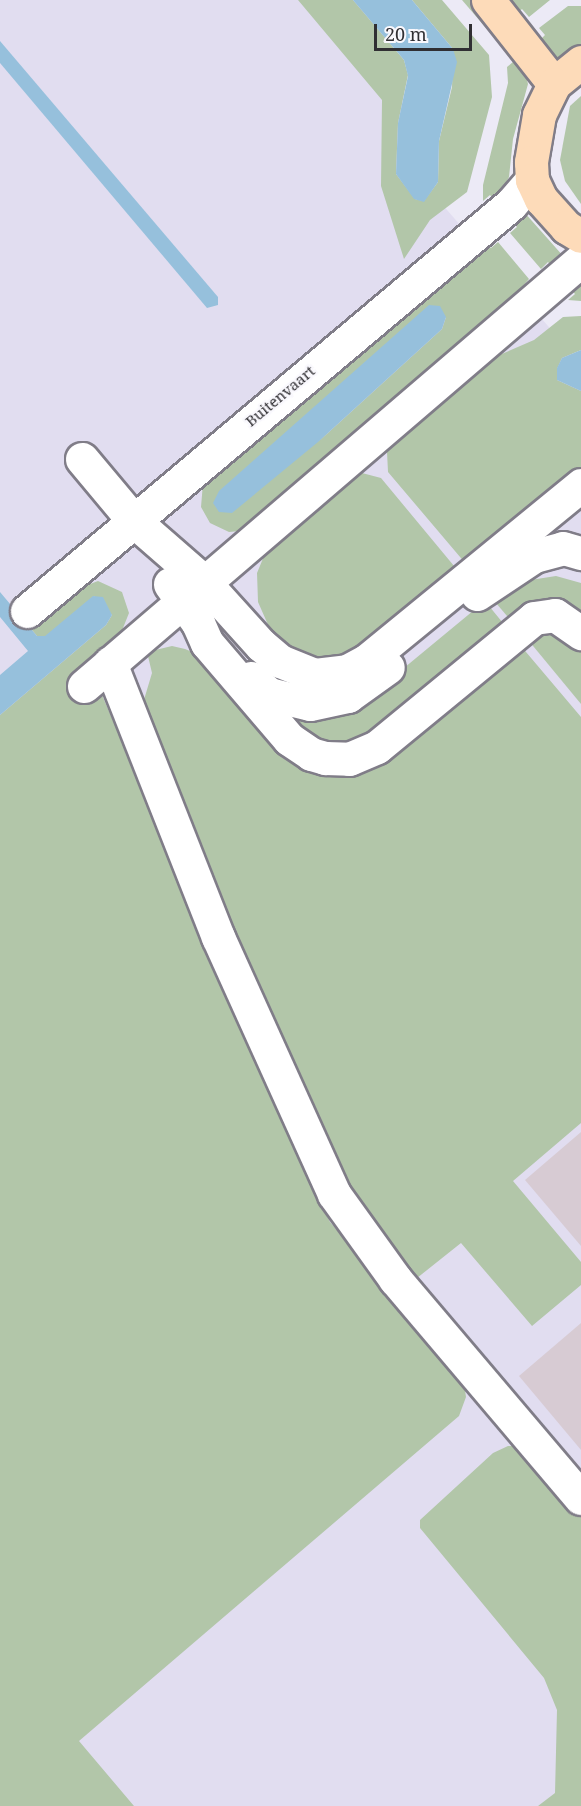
<!DOCTYPE html>
<html>
<head>
<meta charset="utf-8">
<style>
  body { margin:0 }
  #map { position:relative; width:581px; height:1806px; overflow:hidden; background:#eceaf6; font-family:"Noto Serif",serif }
  div>[style] { position:absolute }
  .built>* { inset:0; background:#e1ddf0 }
  .green>* { inset:0; background:#b2c6a9 }
  .water>* { inset:0; background:#96c0dc }
  .building>* { inset:0; background:#d7cbd3 }
  .roads { filter:drop-shadow(2px 0 #807d88) drop-shadow(-2px 0 #807d88) drop-shadow(0 2px #807d88) drop-shadow(0 -2px #807d88) }
  .minor>* { height:33px; margin:-16.5px; padding:0 16.5px; transform-origin:16.5px; border-radius:16.5px; background:#fff }
  .major>* { height:33px; margin:-16.5px; padding:0 16.5px; transform-origin:16.5px; border-radius:16.5px; background:#fddbb9 }
  span { translate:-50% -50%; white-space:nowrap; text-align:center; line-height:1.15; -webkit-text-stroke:4.5px #f9f8fd; paint-order:stroke }
  .street-label { font-size:15px; color:#302f33 }
  .scale { position:absolute; left:374px; top:24px; width:98px; height:27px; box-sizing:border-box; border:3px solid #302f33; border-top:0; padding-left:8px; font-size:18px; line-height:21px; white-space:nowrap; color:#302f33; -webkit-text-stroke:4px #f9f8fd; paint-order:stroke }
</style>
</head>
<body>
<div id="map">
  <div class="built">
    <div style="clip-path:polygon(0 0,385px 0,414px 172px,581px 364px,581px 1806px,65px 1806px,0 1726px)"></div>
  </div>
  <div class="green">
    <div style="clip-path:polygon(298px 0,353px 0,404px 60px,408px 75px,398px 123px,396px 174px,415px 199px,424px 201px,438px 182px,439px 141px,452px 87px,453px 49px,412px 0,442px 0,489px 55px,492px 97px,467px 192px,430px 220px,404px 259px,381px 186px,382px 100px)"></div>
    <div style="clip-path:polygon(462px 0,475px 0,499px 29px,492px 35px)"></div>
    <div style="clip-path:polygon(502px 0,550px 0,529px 17px,522px 9px,515px 15px)"></div>
    <div style="clip-path:polygon(568px 6px,581px 6px,581px 49px,556px 64px,538px 42px,545px 35px,539px 28px)"></div>
    <div style="clip-path:polygon(521px 55px,528px 84px,513px 139px,509px 177px,496px 202px,490px 195px,483px 201px,483px 185px,508px 83px,507px 67px)"></div>
    <div style="clip-path:polygon(581px 96px,581px 204px,565px 181px,560px 160px,570px 106px)"></div>
    <div style="clip-path:polygon(524px 212px,564px 257px,554px 270px,548px 262px,541px 269px,510px 233px,517px 227px,511px 220px)"></div>
    <div style="clip-path:polygon(evenodd,484px 240px,491px 248px,498px 242px,529px 279px,523px 286px,529px 292px,240px 531px,229px 532px,210px 523px,201px 507px,203px 483px,484px 240px,446px 317px,442px 329px,318px 442px,446px 317px)"></div>
    <div style="clip-path:polygon(581px 278px,581px 301px,568px 300px,575px 294px,569px 287px)"></div>
    <div style="clip-path:polygon(581px 316px,581px 350px,562px 358px,557px 369px,557px 380px,581px 391px,581px 468px,466px 564px,388px 472px,387px 452px,497px 356px,534px 340px,563px 317px)"></div>
    <div style="clip-path:polygon(362px 473px,381px 478px,459px 572px,353px 656px,317px 661px,297px 654px,265px 629px,269px 627px,258px 602px,257px 573px,264px 556px)"></div>
    <div style="clip-path:polygon(556px 576px,581px 583px,581px 619px,513px 623px,490px 596px,511px 583px)"></div>
    <div style="clip-path:polygon(98px 581px,122px 592px,129px 613px,99px 688px,315px 1192px,330px 1222px,463px 1376px,466px 1397px,459px 1416px,79px 1741px,134px 1806px,0 1806px,0 715px,106px 625px,112px 615px,94px 596px,45px 637px,37px 636px,17px 612px)"></div>
    <div style="clip-path:polygon(485px 601px,507px 628px,375px 739px,324px 749px,287px 717px,326px 718px,358px 706px)"></div>
    <div style="clip-path:polygon(539px 625px,581px 645px,581px 704px,524px 635px)"></div>
    <div style="clip-path:polygon(515px 639px,581px 717px,581px 1123px,513px 1181px,581px 1262px,581px 1285px,532px 1326px,461px 1243px,412px 1282px,345px 1194px,145px 724px,143px 703px,152px 673px,147px 652px,172px 646px,185px 649px,202px 656px,330px 766px)"></div>
    <div style="clip-path:polygon(508px 1446px,524px 1446px,581px 1513px,581px 1806px,538px 1806px,555px 1793px,557px 1710px,544px 1678px,420px 1528px,420px 1520px,493px 1453px)"></div>
  </div>
  <div class="water">
    <div style="clip-path:polygon(353px 0,412px 0,453px 49px,457px 62px,439px 141px,438px 182px,424px 202px,414px 199px,396px 174px,398px 123px,408px 76px,404px 60px)"></div>
    <div style="clip-path:polygon(0 41px,218px 297px,218px 305px,207px 308px,0 63px)"></div>
    <div style="clip-path:polygon(429px 305px,440px 306px,446px 317px,442px 329px,318px 442px,232px 513px,219px 512px,213px 503px,219px 491px)"></div>
    <div style="clip-path:polygon(581px 350px,581px 391px,557px 380px,557px 368px,562px 358px)"></div>
    <div style="clip-path:polygon(0 592px,37px 636px,45px 636px,93px 596px,103px 597px,112px 615px,106px 625px,0 715px,0 675px,28px 651px,0 617px)"></div>
  </div>
  <div class="building">
    <div style="clip-path:polygon(581px 1132px,581px 1246px,525px 1180px)"></div>
    <div style="clip-path:polygon(581px 1323px,581px 1450px,519px 1376px)"></div>
  </div>
  <div class="roads">
    <div class="minor">
      <div style="left:82px;top:459px;width:80px;rotate:50.1deg"></div>
      <div style="left:133px;top:520px;width:94px;rotate:41.1deg"></div>
      <div style="left:204px;top:582px;width:85px;rotate:47.9deg"></div>
      <div style="left:261px;top:645px;width:25px;rotate:40deg"></div>
      <div style="left:280px;top:661px;width:38px;rotate:22deg"></div>
      <div style="left:315px;top:675px;width:32px;rotate:-7deg"></div>
      <div style="left:347px;top:671px;width:21px;rotate:-28deg"></div>
      <div style="left:366px;top:661px;width:278px;rotate:-39.3deg"></div>
      <div style="left:170px;top:584px;width:48px;rotate:54.3deg"></div>
      <div style="left:198px;top:623px;width:22px;rotate:66deg"></div>
      <div style="left:207px;top:643px;width:126px;rotate:49.5deg"></div>
      <div style="left:289px;top:739px;width:27px;rotate:34deg"></div>
      <div style="left:311px;top:754px;width:15px;rotate:16deg"></div>
      <div style="left:325px;top:758px;width:24px;rotate:2deg"></div>
      <div style="left:349px;top:759px;width:30px;rotate:-23deg"></div>
      <div style="left:377px;top:747px;width:203px;rotate:-39.4deg"></div>
      <div style="left:534px;top:618px;width:21px;rotate:-8deg"></div>
      <div style="left:555px;top:615px;width:32px;rotate:35deg"></div>
      <div style="left:477px;top:594px;width:69px;rotate:-33.7deg"></div>
      <div style="left:534px;top:556px;width:30px;rotate:-15deg"></div>
      <div style="left:563px;top:548px;width:19px;rotate:16deg"></div>
      <div style="left:27px;top:611px;width:632px;rotate:-40.06deg"></div>
      <div style="left:511px;top:204px;width:32px;rotate:-49deg"></div>
      <div style="left:110px;top:663px;width:295px;rotate:68.5deg"></div>
      <div style="left:218px;top:937px;width:282px;rotate:65.7deg"></div>
      <div style="left:334px;top:1194px;width:105px;rotate:54.3deg"></div>
      <div style="left:395px;top:1279px;width:287px;rotate:49.7deg"></div>
      <div style="left:251px;top:678px;width:24px;rotate:42deg"></div>
      <div style="left:269px;top:694px;width:42px;rotate:13.7deg"></div>
      <div style="left:310px;top:704px;width:39px;rotate:-12deg"></div>
      <div style="left:348px;top:696px;width:49px;rotate:-35.9deg"></div>
      <div style="left:84px;top:686px;width:655px;rotate:-40.6deg"></div>
    </div>
    <div class="major">
      <div style="left:488px;top:0;width:107px;rotate:51.8deg"></div>
      <div style="left:581px;top:62px;width:35px;rotate:141deg"></div>
      <div style="left:554px;top:84px;width:34px;rotate:116deg"></div>
      <div style="left:539px;top:115px;width:48px;rotate:99.7deg"></div>
      <div style="left:531px;top:162px;width:18px;rotate:87deg"></div>
      <div style="left:532px;top:180px;width:21px;rotate:65deg"></div>
      <div style="left:541px;top:199px;width:38px;rotate:48deg"></div>
      <div style="left:566px;top:227px;width:17px;rotate:31deg"></div>
    </div>
  </div>
  <div class="street-label">
    <span style="left:280px;top:396px;rotate:-40deg">Buitenvaart</span>
  </div>
  <div class="scale">20 m</div>
</div>
</body>
</html>
